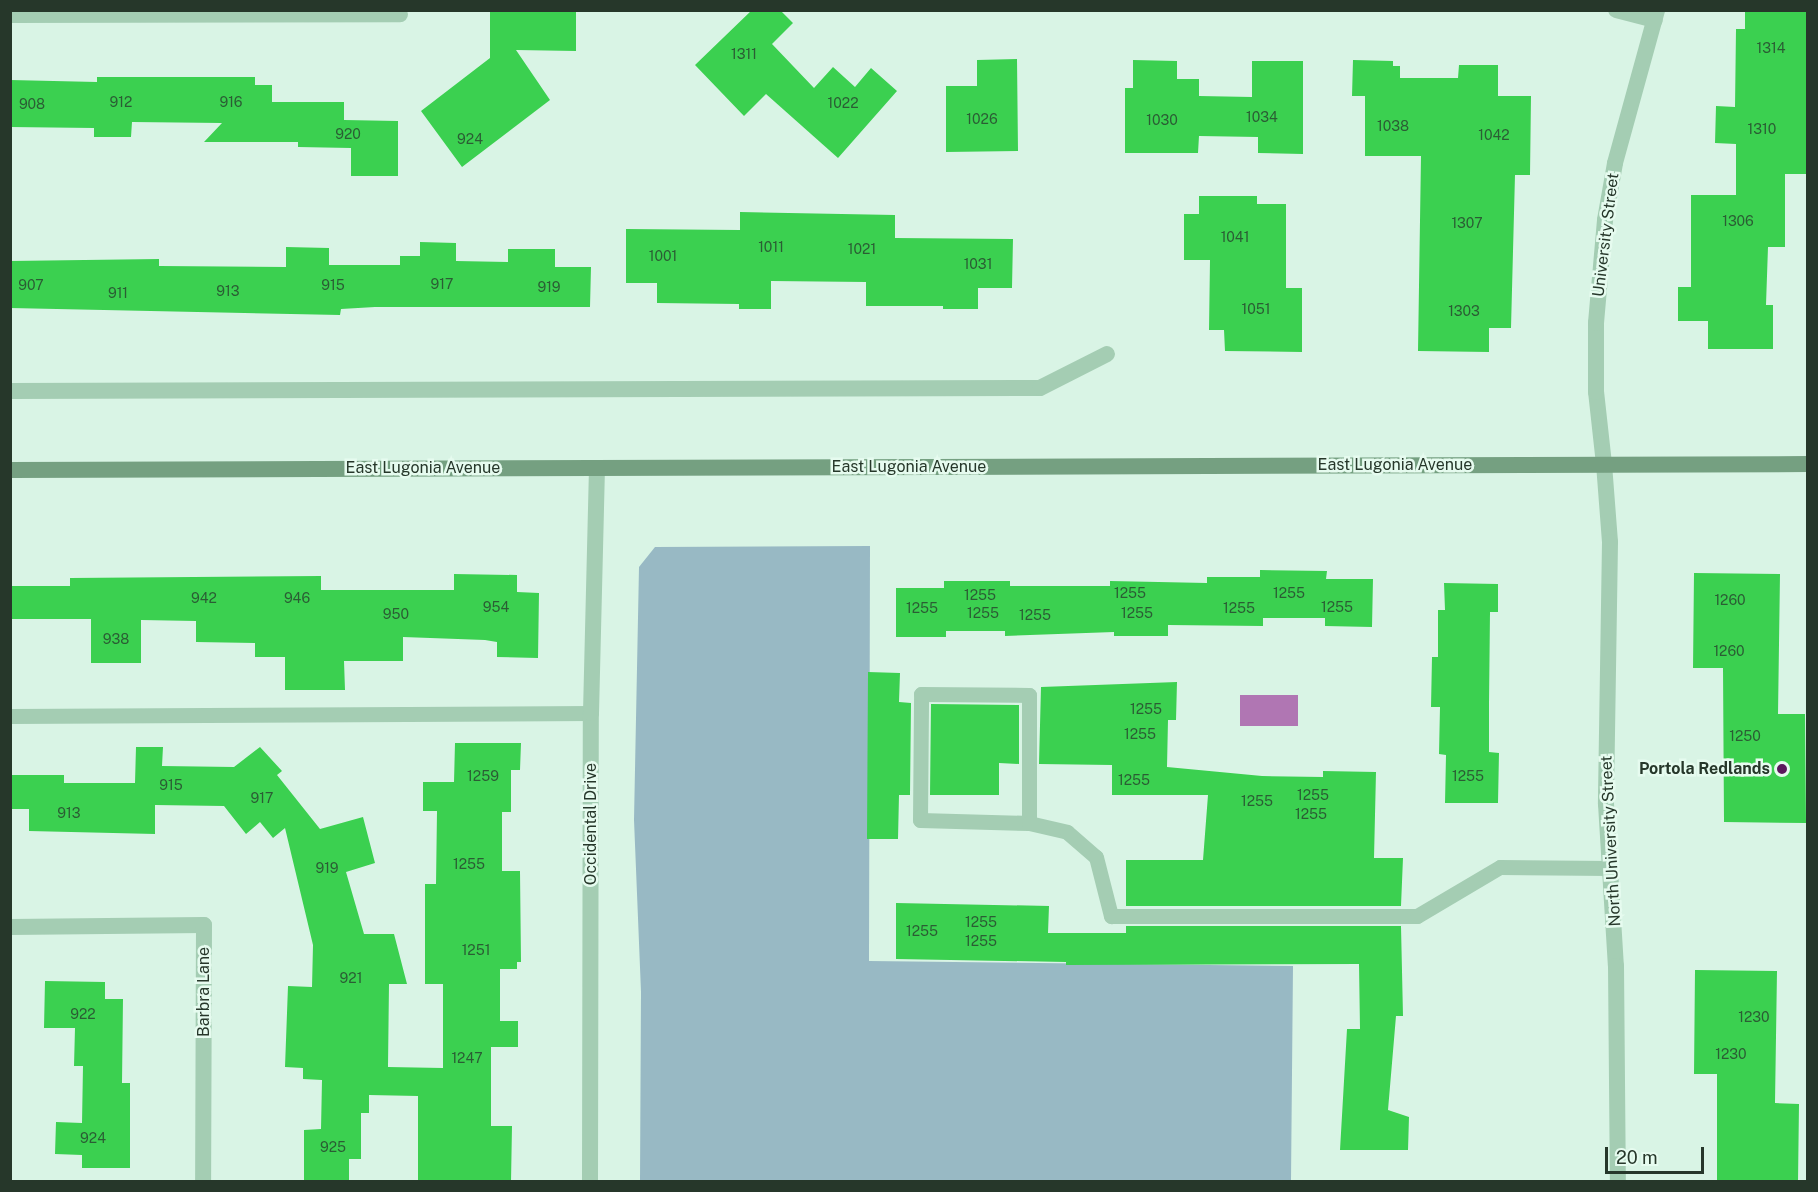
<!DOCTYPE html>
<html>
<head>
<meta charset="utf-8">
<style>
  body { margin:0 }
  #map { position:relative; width:1818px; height:1192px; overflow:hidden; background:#d9f4e5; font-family:"Public Sans",sans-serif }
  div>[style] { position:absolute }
  .green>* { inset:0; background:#98b9c4 }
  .water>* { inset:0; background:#b076b3; transform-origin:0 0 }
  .building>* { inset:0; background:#3bd050 }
  .service>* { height:15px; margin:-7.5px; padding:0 7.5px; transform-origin:7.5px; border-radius:7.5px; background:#a4cdb3 }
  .minor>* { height:16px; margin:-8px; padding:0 8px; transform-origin:8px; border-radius:8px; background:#a4cdb3 }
  .tertiary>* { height:16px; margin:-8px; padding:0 8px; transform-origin:8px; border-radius:8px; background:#a4cdb3 }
  .secondary>* { height:16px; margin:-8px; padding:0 8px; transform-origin:8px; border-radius:8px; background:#75a081 }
  .dots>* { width:16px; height:16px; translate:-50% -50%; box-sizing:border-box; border:3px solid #e6fbef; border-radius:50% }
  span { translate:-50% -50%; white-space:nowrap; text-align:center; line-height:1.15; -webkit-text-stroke:5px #e6fbef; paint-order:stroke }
  .number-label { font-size:14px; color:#2b5d34 }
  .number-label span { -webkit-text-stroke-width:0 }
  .street-label { font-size:16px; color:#26372a }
  .poi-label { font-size:16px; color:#26372a; font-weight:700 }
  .right { translate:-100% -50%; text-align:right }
  .frame { position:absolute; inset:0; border:12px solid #26372a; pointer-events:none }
  .scale { position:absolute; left:1605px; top:1147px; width:99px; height:27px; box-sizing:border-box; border:3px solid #26372a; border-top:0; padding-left:8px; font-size:18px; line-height:21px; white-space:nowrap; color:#26372a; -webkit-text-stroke:4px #e6fbef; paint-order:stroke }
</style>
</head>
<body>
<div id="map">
  <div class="green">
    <div style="clip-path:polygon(870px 546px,869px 961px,1293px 966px,1291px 1181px,640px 1181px,641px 992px,634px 820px,639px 567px,655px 547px)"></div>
  </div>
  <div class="water">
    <div style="left:1240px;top:695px;width:58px;height:31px"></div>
  </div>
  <div class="building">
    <div style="clip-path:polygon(490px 10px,576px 10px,576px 51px,516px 50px,550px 100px,462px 167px,421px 111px,490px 58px)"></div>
    <div style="clip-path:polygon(752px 10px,780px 10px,793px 23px,772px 44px,814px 88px,833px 67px,855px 87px,871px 68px,897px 91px,838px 158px,766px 94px,744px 116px,695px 65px)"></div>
    <div style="clip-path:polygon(1745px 10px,1807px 10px,1808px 174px,1785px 174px,1785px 247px,1768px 247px,1766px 305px,1773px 305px,1773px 349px,1708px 349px,1708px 321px,1678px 321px,1678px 287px,1691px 287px,1691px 195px,1736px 195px,1736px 144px,1715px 143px,1716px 106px,1735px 107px,1736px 29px,1745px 29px)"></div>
    <div style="clip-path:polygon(1017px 59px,1018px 151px,946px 152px,946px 86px,977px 86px,977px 60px)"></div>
    <div style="clip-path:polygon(1133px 60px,1177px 61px,1177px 79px,1199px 79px,1199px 96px,1252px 97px,1252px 61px,1303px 61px,1303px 154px,1258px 153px,1258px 137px,1199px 136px,1198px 153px,1125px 153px,1125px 88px,1133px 88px)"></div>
    <div style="clip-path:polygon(1353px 60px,1393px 61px,1393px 66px,1400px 66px,1400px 78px,1458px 78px,1459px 65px,1498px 65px,1498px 96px,1531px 96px,1530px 175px,1515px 175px,1511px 328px,1489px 328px,1489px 352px,1418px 351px,1421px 156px,1365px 156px,1365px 96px,1352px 96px)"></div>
    <div style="clip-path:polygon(97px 77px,255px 77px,255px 85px,272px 85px,272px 102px,344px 102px,344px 120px,398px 121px,398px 176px,351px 176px,351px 148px,298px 147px,298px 142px,204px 142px,222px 123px,132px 122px,131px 137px,94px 137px,94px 128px,10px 127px,10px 80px,97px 82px)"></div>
    <div style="clip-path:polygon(1199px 196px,1257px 196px,1257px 204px,1286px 204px,1286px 288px,1302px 288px,1302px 352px,1225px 351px,1224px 330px,1209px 330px,1210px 260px,1184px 260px,1184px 214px,1199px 214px)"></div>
    <div style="clip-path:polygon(740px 212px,895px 215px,895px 238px,1013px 239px,1012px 288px,978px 288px,978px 309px,943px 309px,943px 306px,866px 306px,866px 282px,771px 281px,771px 309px,739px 309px,739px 304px,657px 303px,657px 283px,626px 283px,626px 229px,740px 230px)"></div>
    <div style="clip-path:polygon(420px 242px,456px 243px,456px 261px,508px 262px,508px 249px,555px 249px,555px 267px,591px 267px,590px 307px,375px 307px,341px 309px,340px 315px,10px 308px,10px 261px,159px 259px,159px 266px,286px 267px,286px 247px,329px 248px,329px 265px,400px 265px,400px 256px,420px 256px)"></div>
    <div style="clip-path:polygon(1260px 570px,1327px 571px,1326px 579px,1373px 579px,1372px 627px,1325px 626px,1325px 618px,1263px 618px,1263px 626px,1168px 625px,1168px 636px,1114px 636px,1114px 632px,1005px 636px,1005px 631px,946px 631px,946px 637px,896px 637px,896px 588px,944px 588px,944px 581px,1010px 581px,1010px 586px,1110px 586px,1110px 581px,1207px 583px,1207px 577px,1260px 577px)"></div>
    <div style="clip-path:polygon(1694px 573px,1780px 574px,1778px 714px,1805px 714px,1806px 823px,1724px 822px,1723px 668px,1693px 668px)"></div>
    <div style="clip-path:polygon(454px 574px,517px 575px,517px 592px,539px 593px,538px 658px,497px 657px,497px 642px,485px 640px,403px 637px,403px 661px,344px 661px,345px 690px,285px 690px,285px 657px,255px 657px,255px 643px,196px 642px,196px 621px,141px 620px,141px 663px,91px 663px,91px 619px,10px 619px,10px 586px,70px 586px,70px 578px,321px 576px,321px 590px,454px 590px)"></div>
    <div style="clip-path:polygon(1444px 583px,1498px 584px,1498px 612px,1490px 612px,1489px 704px,1489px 752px,1499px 753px,1498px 803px,1445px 803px,1446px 755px,1439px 754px,1440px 707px,1431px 707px,1432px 657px,1438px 657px,1438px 610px,1445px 610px)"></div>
    <div style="clip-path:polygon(868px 672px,900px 673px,899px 702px,911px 703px,910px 795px,899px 795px,898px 839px,867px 839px)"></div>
    <div style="clip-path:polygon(1177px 682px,1176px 720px,1168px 720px,1167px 767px,1262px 776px,1323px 777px,1323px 771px,1376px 772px,1374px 858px,1403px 858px,1401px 906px,1126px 906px,1126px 860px,1203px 860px,1208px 795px,1112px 795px,1112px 765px,1039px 764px,1041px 687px)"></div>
    <div style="clip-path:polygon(931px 704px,1019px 705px,1019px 764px,999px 763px,999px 795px,930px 795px)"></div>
    <div style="clip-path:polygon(455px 743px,521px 743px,520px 770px,511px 770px,511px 812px,502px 812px,502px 871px,520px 871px,521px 962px,517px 962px,517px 969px,500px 969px,500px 1021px,518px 1021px,518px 1047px,491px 1047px,491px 1126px,512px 1126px,511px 1182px,418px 1182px,418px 1096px,369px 1095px,369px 1113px,361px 1113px,361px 1159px,349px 1159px,349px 1182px,304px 1182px,304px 1130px,321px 1129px,322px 1080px,303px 1079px,303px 1068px,285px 1067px,288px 986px,312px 987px,313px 945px,285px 828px,273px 838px,260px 822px,246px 834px,224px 806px,155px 805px,155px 834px,29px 831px,29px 809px,10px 809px,10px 775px,64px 775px,64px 783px,135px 783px,136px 747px,163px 747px,162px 766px,234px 767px,260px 747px,282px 771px,277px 775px,320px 829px,363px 817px,375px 863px,346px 872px,364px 934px,394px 934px,407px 984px,389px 984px,388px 1067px,443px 1068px,443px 984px,425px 984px,425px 884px,436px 884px,437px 811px,423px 811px,423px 782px,454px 782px)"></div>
    <div style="clip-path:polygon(896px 903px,1049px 906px,1048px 933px,1126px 933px,1126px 926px,1401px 926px,1403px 1016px,1396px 1016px,1388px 1110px,1409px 1117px,1408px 1150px,1340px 1150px,1347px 1029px,1360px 1029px,1359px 964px,1066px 965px,1066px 962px,896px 959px)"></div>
    <div style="clip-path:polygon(1695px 970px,1777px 971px,1775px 1103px,1799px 1104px,1798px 1182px,1717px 1182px,1717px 1074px,1694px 1074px)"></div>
    <div style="clip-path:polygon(45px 981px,105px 982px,105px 999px,123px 999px,122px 1083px,130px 1083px,130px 1168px,82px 1168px,82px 1155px,55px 1154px,56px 1122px,82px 1123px,83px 1066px,74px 1066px,75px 1028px,44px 1028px)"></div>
  </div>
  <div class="service">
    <div style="left:10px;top:716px;width:581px;rotate:-0.3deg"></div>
    <div style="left:1029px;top:823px;width:109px;rotate:-178.4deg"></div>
    <div style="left:920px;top:820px;width:126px;rotate:-89.5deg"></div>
    <div style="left:921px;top:694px;width:108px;rotate:0.5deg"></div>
    <div style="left:1029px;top:695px;width:128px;rotate:90deg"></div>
    <div style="left:1029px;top:823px;width:39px;rotate:13deg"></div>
    <div style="left:1067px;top:832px;width:38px;rotate:41deg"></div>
    <div style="left:1096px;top:857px;width:61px;rotate:75.7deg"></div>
    <div style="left:1111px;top:916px;width:306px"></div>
    <div style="left:1417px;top:916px;width:96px;rotate:-30.6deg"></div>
    <div style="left:1500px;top:867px;width:109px;rotate:0.5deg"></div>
  </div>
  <div class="minor">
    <div style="left:1616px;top:10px;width:40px;rotate:14.4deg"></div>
    <div style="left:10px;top:15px;width:390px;rotate:-0.1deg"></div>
    <div style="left:10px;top:391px;width:1030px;rotate:-0.17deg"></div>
    <div style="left:1040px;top:388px;width:75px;rotate:-26.9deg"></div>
    <div style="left:1604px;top:464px;width:72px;rotate:-96.3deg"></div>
    <div style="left:1596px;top:392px;width:69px;rotate:-90deg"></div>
    <div style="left:1596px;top:323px;width:103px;rotate:-85deg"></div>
    <div style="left:1605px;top:220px;width:58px;rotate:-80deg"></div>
    <div style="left:1615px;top:163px;width:159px;rotate:-74.6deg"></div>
    <div style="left:10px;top:927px;width:194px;rotate:-0.6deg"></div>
    <div style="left:204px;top:925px;width:257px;rotate:90.2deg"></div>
    <div style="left:590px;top:1182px;width:469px;rotate:-89.9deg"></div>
    <div style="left:591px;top:713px;width:245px;rotate:-88.6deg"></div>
  </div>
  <div class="tertiary">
    <div style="left:1604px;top:464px;width:78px;rotate:85.6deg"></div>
    <div style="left:1610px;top:542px;width:262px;rotate:90.9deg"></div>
    <div style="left:1606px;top:804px;width:162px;rotate:86.5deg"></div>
    <div style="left:1616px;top:966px;width:216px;rotate:89.5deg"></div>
  </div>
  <div class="secondary">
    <div style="left:10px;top:470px;width:1798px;rotate:-0.19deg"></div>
  </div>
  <div class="dots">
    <div style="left:1782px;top:769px;background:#5a185c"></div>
  </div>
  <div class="number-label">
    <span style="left:1771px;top:48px">1314</span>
    <span style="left:744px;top:54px">1311</span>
    <span style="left:121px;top:102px">912</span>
    <span style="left:231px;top:102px">916</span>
    <span style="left:843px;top:103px">1022</span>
    <span style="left:32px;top:104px">908</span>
    <span style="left:1262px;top:117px">1034</span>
    <span style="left:982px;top:119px">1026</span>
    <span style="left:1162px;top:120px">1030</span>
    <span style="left:1393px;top:126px">1038</span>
    <span style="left:1762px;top:129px">1310</span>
    <span style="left:348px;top:134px">920</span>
    <span style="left:1494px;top:135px">1042</span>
    <span style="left:470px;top:139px">924</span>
    <span style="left:1738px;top:221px">1306</span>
    <span style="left:1467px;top:223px">1307</span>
    <span style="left:1235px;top:237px">1041</span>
    <span style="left:771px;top:247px">1011</span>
    <span style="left:862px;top:249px">1021</span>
    <span style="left:663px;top:256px">1001</span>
    <span style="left:978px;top:264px">1031</span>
    <span style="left:442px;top:284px">917</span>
    <span style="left:31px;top:285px">907</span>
    <span style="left:333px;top:285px">915</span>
    <span style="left:549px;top:287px">919</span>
    <span style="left:228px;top:291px">913</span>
    <span style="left:118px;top:293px">911</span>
    <span style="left:1256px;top:309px">1051</span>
    <span style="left:1464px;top:311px">1303</span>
    <span style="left:1130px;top:593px">1255</span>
    <span style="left:1289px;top:593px">1255</span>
    <span style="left:980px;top:595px">1255</span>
    <span style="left:204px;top:598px">942</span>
    <span style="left:297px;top:598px">946</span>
    <span style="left:1730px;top:600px">1260</span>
    <span style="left:496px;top:607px">954</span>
    <span style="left:1337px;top:607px">1255</span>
    <span style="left:922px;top:608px">1255</span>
    <span style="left:1239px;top:608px">1255</span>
    <span style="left:983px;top:613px">1255</span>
    <span style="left:1137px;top:613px">1255</span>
    <span style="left:396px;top:614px">950</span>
    <span style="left:1035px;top:615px">1255</span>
    <span style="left:116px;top:639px">938</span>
    <span style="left:1729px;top:651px">1260</span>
    <span style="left:1146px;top:709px">1255</span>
    <span style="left:1140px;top:734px">1255</span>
    <span style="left:1745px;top:736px">1250</span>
    <span style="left:483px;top:776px">1259</span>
    <span style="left:1468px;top:776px">1255</span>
    <span style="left:1134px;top:780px">1255</span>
    <span style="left:171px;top:785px">915</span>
    <span style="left:1313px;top:795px">1255</span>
    <span style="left:262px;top:798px">917</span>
    <span style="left:1257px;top:801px">1255</span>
    <span style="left:69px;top:813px">913</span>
    <span style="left:1311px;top:814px">1255</span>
    <span style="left:469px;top:864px">1255</span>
    <span style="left:327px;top:868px">919</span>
    <span style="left:981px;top:922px">1255</span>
    <span style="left:922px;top:931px">1255</span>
    <span style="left:981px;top:941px">1255</span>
    <span style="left:476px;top:950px">1251</span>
    <span style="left:351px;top:978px">921</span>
    <span style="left:83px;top:1014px">922</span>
    <span style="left:1754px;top:1017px">1230</span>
    <span style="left:1731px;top:1054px">1230</span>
    <span style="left:467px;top:1058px">1247</span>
    <span style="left:93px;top:1138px">924</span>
    <span style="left:333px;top:1147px">925</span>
  </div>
  <div class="street-label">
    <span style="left:1606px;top:235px;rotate:-83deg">University Street</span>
    <span style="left:1395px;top:465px">East Lugonia Avenue</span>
    <span style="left:909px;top:467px">East Lugonia Avenue</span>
    <span style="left:423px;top:468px">East Lugonia Avenue</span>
    <span style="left:591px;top:824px;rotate:-90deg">Occidental Drive</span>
    <span style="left:1611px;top:841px;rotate:-93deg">North University Street</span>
    <span style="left:204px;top:992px;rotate:-90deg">Barbra Lane</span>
  </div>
  <div class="poi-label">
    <span class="right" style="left:1770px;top:769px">Portola Redlands</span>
  </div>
  <div class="frame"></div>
  <div class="scale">20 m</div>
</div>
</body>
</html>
